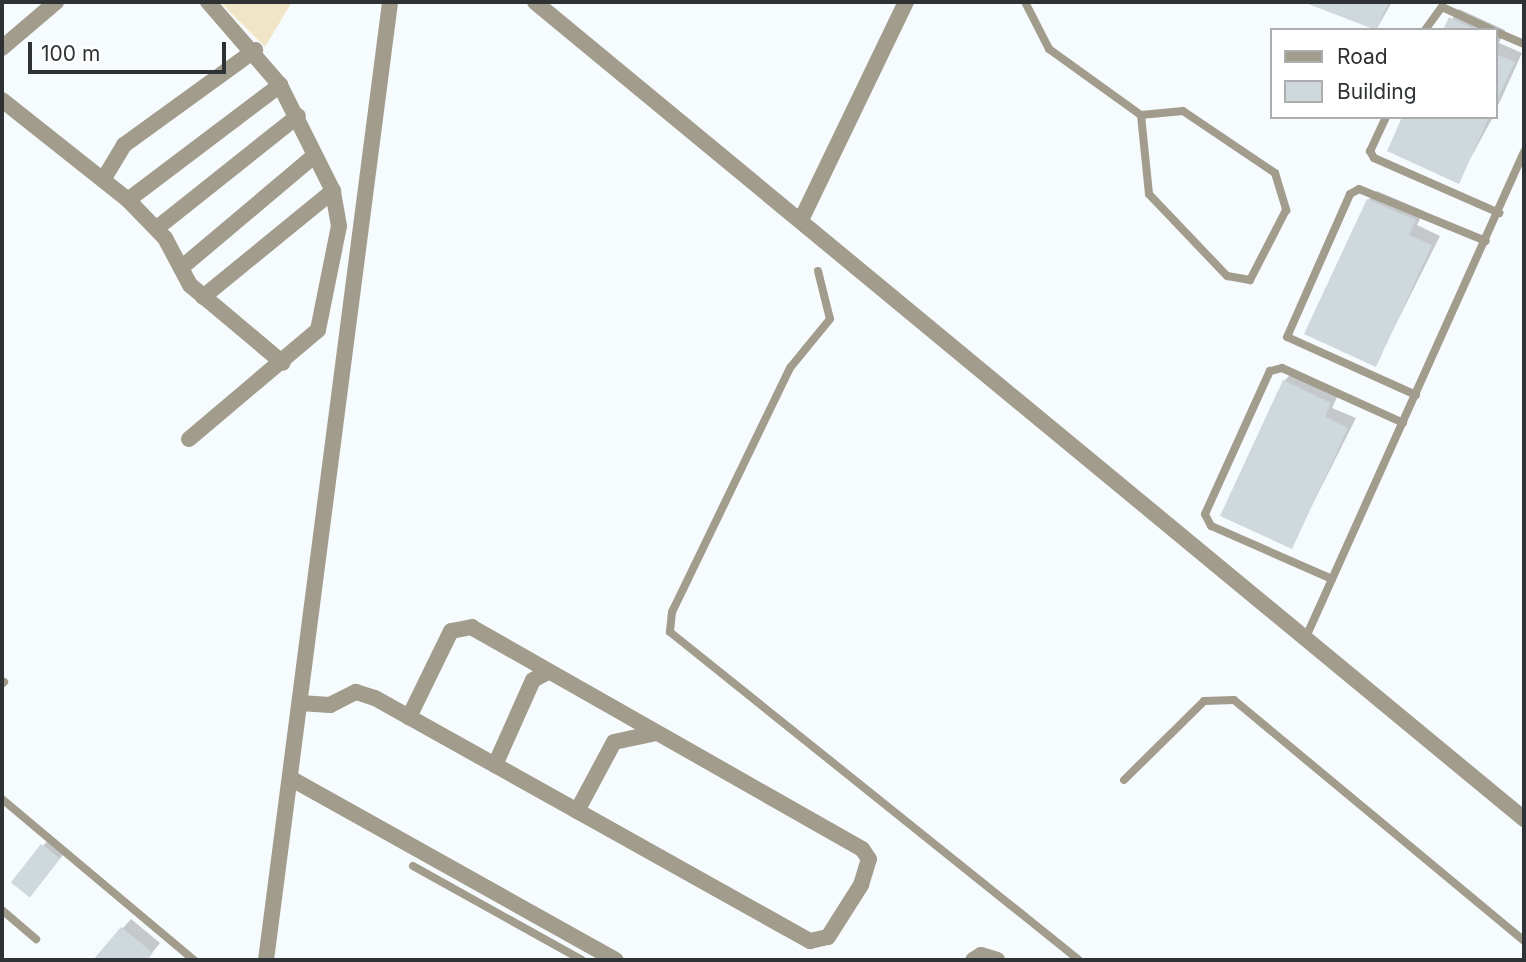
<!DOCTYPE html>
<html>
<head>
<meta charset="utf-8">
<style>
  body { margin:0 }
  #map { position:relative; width:1526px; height:962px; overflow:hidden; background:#f6fbfe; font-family:Inter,sans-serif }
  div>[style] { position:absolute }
  .green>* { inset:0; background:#f1e5c8 }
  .shadow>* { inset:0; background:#0003 }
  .building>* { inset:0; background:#cfd8dd; transform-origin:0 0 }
  .lane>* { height:8px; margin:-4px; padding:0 4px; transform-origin:4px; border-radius:4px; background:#a29c8d }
  .street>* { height:16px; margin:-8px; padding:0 8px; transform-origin:8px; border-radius:8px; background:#a29c8d }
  span { translate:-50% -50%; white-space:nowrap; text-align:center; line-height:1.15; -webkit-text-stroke:7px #fff; paint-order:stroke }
  .frame { position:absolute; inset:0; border:4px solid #2e3234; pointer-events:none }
  .legend { position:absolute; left:1270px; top:28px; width:228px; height:91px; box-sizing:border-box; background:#fff; border:2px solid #abadae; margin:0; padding:9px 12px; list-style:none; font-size:21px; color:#2e3234 }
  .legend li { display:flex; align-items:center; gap:14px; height:35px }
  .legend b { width:35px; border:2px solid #abadae }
  .scale { position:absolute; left:28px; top:42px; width:198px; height:32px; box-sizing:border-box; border:4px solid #2e3234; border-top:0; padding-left:9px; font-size:21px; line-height:24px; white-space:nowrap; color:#2e3234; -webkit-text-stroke:5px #fff; paint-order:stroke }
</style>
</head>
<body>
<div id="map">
  <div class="green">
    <div style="clip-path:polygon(220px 2px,292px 2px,265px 47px)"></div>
  </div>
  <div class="shadow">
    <div style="clip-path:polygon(1307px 2px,1392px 2px,1376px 30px)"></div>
    <div style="clip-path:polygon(1459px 9px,1505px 30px,1499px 43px,1522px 53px,1496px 110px,1496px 30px,1445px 30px)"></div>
    <div style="clip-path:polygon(1404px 117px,1493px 117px,1458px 181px)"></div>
    <div style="clip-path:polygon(1377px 191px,1424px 211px,1417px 225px,1440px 236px,1376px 364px,1368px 200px)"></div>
    <div style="clip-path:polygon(1293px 372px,1339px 393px,1332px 408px,1356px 418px,1291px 547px,1284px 381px)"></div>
    <div style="clip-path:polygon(49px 839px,65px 852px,36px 889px,13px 881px)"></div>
    <div style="clip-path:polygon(131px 919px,160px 943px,146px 960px,95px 960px)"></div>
  </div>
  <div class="building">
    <div style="clip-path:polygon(1303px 2px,1389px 2px,1376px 30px)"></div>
    <div style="clip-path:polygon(1449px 17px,1476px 30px,1443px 30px)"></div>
    <div style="clip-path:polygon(1496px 54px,1515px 62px,1496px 102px)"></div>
    <div style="clip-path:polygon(1402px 117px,1489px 117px,1459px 184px,1387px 151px)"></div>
    <div style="clip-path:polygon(1367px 199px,1416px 220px,1409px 235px,1432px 245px,1376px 367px,1304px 334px)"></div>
    <div style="clip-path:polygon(1283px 380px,1331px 403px,1325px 417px,1348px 428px,1292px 549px,1220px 516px)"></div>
    <div style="left:41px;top:844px;width:24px;height:49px;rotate:38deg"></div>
    <div style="clip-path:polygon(121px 927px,153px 953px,147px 960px,93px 960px)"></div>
  </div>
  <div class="lane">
    <div style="left:1025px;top:2px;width:53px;rotate:62.9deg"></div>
    <div style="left:1049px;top:49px;width:113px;rotate:35.7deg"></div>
    <div style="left:1141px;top:115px;width:42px;rotate:-5.4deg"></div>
    <div style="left:1183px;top:111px;width:111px;rotate:34deg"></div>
    <div style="left:1275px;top:173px;width:39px;rotate:73deg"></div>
    <div style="left:1286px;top:210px;width:79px;rotate:117.2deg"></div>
    <div style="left:1250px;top:280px;width:23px;rotate:-170deg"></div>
    <div style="left:1227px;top:276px;width:113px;rotate:-133.6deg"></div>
    <div style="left:1149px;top:194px;width:79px;rotate:-95.8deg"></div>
    <div style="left:1425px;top:30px;width:29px;rotate:-54deg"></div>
    <div style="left:1442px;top:7px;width:55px;rotate:24.7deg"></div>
    <div style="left:1496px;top:32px;width:30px;rotate:23deg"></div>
    <div style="left:1386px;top:117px;width:38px;rotate:115deg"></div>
    <div style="left:1370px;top:151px;width:8px;rotate:60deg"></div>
    <div style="left:1374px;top:158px;width:137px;rotate:23.7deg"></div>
    <div style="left:818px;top:271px;width:49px;rotate:76deg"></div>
    <div style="left:830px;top:319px;width:63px;rotate:129.2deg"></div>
    <div style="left:790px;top:368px;width:271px;rotate:115.8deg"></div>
    <div style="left:672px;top:612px;width:20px;rotate:96deg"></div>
    <div style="left:670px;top:632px;width:524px;rotate:38.73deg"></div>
    <div style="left:1416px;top:395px;width:141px;rotate:-155.8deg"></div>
    <div style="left:1287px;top:337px;width:156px;rotate:-66.2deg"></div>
    <div style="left:1350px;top:194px;width:10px;rotate:-29deg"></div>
    <div style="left:1359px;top:189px;width:137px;rotate:22.3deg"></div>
    <div style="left:1332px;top:579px;width:132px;rotate:-156.3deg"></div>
    <div style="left:1211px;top:526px;width:13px;rotate:-117deg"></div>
    <div style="left:1205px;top:514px;width:157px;rotate:-65.6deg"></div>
    <div style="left:1270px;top:371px;width:12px;rotate:-14deg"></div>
    <div style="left:1282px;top:368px;width:133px;rotate:24.4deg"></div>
    <div style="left:1306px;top:637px;width:532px;rotate:-65.8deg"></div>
    <div style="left:2px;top:684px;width:3px;rotate:-45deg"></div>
    <div style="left:1124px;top:780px;width:112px;rotate:-44.6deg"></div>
    <div style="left:1204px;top:701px;width:30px;rotate:-2deg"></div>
    <div style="left:1234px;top:700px;width:377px;rotate:39.7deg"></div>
    <div style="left:2px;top:799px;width:251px;rotate:40deg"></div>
    <div style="left:413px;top:866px;width:193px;rotate:29.1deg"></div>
    <div style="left:2px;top:910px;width:45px;rotate:40.5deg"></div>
  </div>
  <div class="street">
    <div style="left:535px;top:2px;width:1283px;rotate:39.56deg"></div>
    <div style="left:2px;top:48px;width:71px;rotate:-40.4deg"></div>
    <div style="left:2px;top:100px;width:161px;rotate:38.4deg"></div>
    <div style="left:128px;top:200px;width:53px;rotate:45.8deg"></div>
    <div style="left:165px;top:238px;width:53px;rotate:62deg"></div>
    <div style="left:190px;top:285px;width:121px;rotate:40deg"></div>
    <div style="left:103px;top:180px;width:41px;rotate:-59deg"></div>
    <div style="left:124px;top:145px;width:162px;rotate:-35.9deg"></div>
    <div style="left:128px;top:200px;width:191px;rotate:-37.1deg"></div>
    <div style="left:801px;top:220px;width:242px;rotate:-64.3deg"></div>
    <div style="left:157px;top:228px;width:180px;rotate:-38.5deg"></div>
    <div style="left:181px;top:268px;width:174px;rotate:-40.1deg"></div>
    <div style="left:203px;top:297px;width:168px;rotate:-39.2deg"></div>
    <div style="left:189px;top:439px;width:169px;rotate:-40.2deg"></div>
    <div style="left:318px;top:330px;width:106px;rotate:-78.6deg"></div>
    <div style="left:339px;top:226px;width:36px;rotate:-100deg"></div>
    <div style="left:333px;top:191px;width:119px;rotate:-116.6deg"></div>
    <div style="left:280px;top:85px;width:110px;rotate:-130.9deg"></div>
    <div style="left:300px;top:703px;width:30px;rotate:4deg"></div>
    <div style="left:330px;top:705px;width:29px;rotate:-27deg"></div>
    <div style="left:356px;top:692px;width:20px;rotate:18deg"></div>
    <div style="left:375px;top:698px;width:137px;rotate:29.2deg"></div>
    <div style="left:495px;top:765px;width:361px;rotate:29.2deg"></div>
    <div style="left:810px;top:941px;width:18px;rotate:-13deg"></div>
    <div style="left:828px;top:937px;width:62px;rotate:-57.6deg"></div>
    <div style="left:861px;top:885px;width:27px;rotate:-73deg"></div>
    <div style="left:869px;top:859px;width:12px;rotate:-125deg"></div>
    <div style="left:862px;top:849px;width:449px;rotate:-150.4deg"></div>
    <div style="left:472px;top:627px;width:21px;rotate:169deg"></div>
    <div style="left:451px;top:631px;width:96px;rotate:116deg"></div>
    <div style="left:495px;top:765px;width:93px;rotate:-65.9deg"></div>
    <div style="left:533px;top:680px;width:17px;rotate:-28deg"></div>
    <div style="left:290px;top:778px;width:373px;rotate:29.2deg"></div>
    <div style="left:577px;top:811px;width:78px;rotate:-61.8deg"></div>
    <div style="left:614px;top:742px;width:40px;rotate:-12deg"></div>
    <div style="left:266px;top:960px;width:966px;rotate:-82.62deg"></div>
    <div style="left:973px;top:960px;width:9px;rotate:-32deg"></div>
    <div style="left:981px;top:955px;width:17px;rotate:17deg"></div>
  </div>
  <div class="frame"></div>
  <ul class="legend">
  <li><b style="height:9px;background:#a29c8d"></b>Road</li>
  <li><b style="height:19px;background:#cfd8dd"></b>Building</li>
  </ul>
  <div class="scale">100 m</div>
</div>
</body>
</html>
